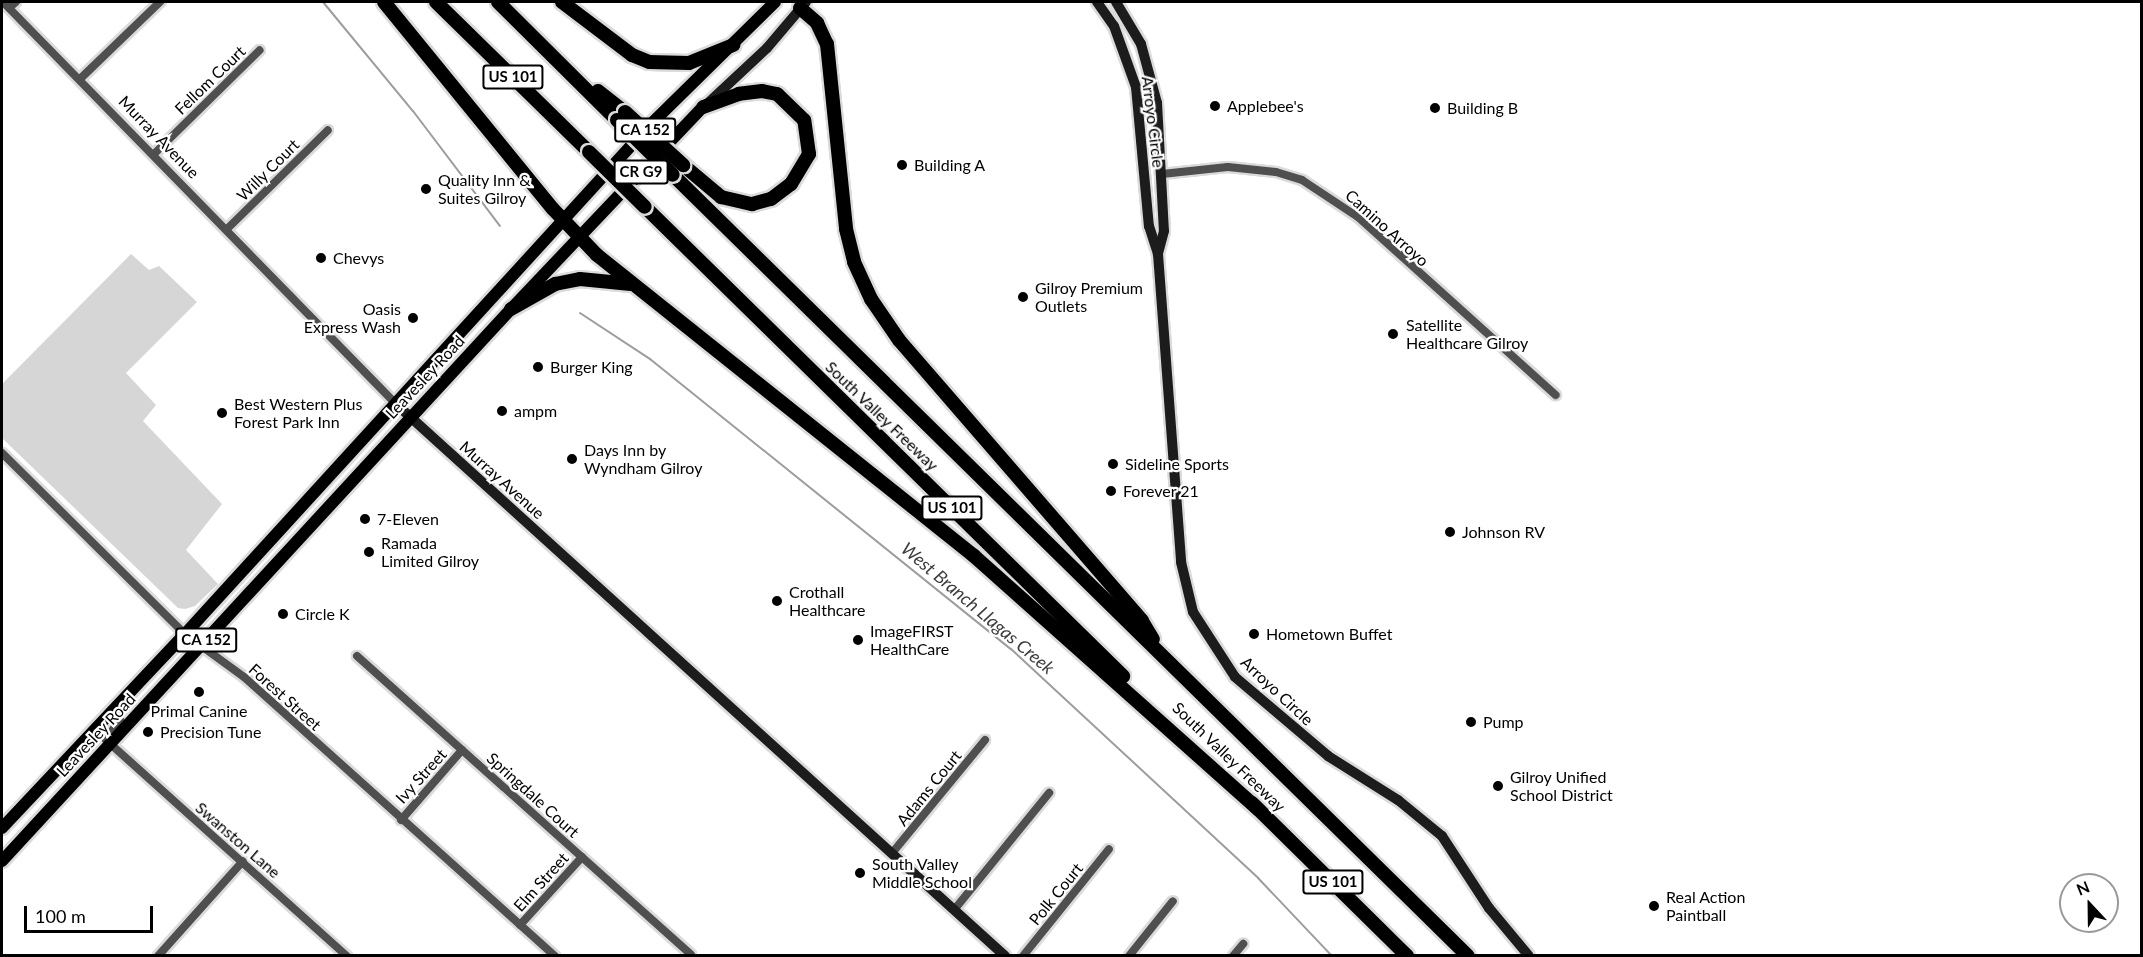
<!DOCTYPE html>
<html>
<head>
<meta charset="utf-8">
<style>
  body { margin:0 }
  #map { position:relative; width:2143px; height:957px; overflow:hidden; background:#fff; font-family:Lato,sans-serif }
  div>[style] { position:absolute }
  .green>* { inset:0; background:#d6d6d6 }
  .stream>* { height:2px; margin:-1px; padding:0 1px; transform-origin:1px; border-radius:1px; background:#9d9d9d }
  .roads { filter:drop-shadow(2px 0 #dbdbdb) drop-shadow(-2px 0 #dbdbdb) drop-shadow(0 2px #dbdbdb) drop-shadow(0 -2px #dbdbdb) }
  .street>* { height:8px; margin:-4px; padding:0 4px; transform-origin:4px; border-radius:4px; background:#4f4f4f }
  .secondary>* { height:10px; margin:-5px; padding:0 5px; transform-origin:5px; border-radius:5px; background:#1c1c1c }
  .primary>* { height:12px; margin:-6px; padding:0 6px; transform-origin:6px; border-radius:6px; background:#000 }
  .highway>* { height:14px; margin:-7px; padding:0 7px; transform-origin:7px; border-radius:7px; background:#000 }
  .rail>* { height:4.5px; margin-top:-2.25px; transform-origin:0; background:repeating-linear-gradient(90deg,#fff 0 7px,#000 0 14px); box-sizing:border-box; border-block:2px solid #000 }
  .bridges { filter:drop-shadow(2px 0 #dbdbdb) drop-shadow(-2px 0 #dbdbdb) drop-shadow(0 2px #dbdbdb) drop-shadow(0 -2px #dbdbdb) }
  .highway-bridge>* { height:14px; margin:-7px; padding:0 7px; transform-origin:7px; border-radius:7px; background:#000 }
  .dots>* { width:16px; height:16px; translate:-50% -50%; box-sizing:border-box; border:3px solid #fff; border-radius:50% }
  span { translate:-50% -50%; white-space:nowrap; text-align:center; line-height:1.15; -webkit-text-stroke:4.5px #fff; paint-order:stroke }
  .shield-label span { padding:2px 4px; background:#fff; border:2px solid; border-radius:4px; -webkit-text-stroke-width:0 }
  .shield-label { font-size:15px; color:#000; font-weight:700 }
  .street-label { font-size:16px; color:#000 }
  .poi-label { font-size:16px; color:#000 }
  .left { translate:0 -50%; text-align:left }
  .right { translate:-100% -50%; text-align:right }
  .water-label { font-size:18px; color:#3e3e3e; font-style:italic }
  .frame { position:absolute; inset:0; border:3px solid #000; pointer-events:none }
  .north { position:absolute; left:2059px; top:873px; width:60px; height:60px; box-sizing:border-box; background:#fff; border:2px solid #999; border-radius:50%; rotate:338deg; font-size:16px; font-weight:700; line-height:24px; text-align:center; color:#000 }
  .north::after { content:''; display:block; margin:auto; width:21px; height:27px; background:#000; clip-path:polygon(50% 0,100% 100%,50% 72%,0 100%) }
  .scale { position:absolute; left:24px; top:906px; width:129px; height:27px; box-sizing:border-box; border:3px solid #000; border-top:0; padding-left:8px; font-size:18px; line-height:21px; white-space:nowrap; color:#000; -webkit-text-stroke:4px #fff; paint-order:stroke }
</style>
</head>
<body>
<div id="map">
  <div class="green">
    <div style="clip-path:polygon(131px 254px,149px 270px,159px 266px,197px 302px,126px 373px,156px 405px,143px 421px,222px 504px,186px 550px,218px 584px,195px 606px,185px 609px,178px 608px,2px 438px,2px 384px)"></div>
  </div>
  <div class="stream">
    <div style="left:323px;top:2px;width:141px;rotate:50.5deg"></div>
    <div style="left:413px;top:111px;width:144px;rotate:52.9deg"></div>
    <div style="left:580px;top:313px;width:84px;rotate:33.3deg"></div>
    <div style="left:650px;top:359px;width:463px;rotate:38.8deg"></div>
    <div style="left:1011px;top:649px;width:337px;rotate:42.8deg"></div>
    <div style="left:1258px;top:878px;width:108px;rotate:46.5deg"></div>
  </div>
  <div class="roads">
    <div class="street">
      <div style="left:3px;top:2px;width:562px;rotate:45.65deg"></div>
      <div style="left:9px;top:8px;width:9px;rotate:-41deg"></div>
      <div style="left:81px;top:78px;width:110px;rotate:-43.9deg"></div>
      <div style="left:154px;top:154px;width:148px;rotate:-44.5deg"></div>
      <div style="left:1162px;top:174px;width:66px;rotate:-6.1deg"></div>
      <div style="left:1228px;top:167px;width:48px;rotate:5.9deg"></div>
      <div style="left:1276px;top:172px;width:27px;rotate:17deg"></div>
      <div style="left:1302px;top:180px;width:67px;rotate:33.5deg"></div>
      <div style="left:1358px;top:217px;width:266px;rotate:42deg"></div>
      <div style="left:227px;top:229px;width:141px;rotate:-44.4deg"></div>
      <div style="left:2px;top:453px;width:257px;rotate:44.7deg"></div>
      <div style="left:185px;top:634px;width:73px;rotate:36.1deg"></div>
      <div style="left:244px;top:677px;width:418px;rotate:41.9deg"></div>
      <div style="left:357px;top:656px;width:448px;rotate:41.8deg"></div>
      <div style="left:120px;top:703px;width:16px;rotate:90deg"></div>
      <div style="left:120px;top:719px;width:25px;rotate:124deg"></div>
      <div style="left:106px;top:740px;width:324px;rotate:41.9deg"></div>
      <div style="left:401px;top:820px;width:93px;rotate:-48.9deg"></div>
      <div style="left:893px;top:852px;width:145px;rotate:-50.6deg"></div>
      <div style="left:954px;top:910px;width:151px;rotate:-50.9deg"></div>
      <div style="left:520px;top:925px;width:92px;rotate:-47.6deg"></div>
      <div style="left:158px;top:956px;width:127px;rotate:-48.2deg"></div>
      <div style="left:1023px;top:956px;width:137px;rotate:-51.2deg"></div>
      <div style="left:1129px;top:956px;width:70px;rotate:-51.3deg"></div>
      <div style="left:1233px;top:956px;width:16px;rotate:-50deg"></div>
    </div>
    <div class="secondary">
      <div style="left:1097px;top:2px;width:29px;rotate:55deg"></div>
      <div style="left:1114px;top:26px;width:65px;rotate:70.2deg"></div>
      <div style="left:1136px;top:87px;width:140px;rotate:84.7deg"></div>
      <div style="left:1149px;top:226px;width:29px;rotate:72deg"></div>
      <div style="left:1158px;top:254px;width:309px;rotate:85.7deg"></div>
      <div style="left:1181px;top:562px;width:51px;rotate:76.5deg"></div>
      <div style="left:1193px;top:612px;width:77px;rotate:57.1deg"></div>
      <div style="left:1235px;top:677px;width:122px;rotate:40.3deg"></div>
      <div style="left:1328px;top:756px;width:83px;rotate:32.2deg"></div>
      <div style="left:1398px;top:800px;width:57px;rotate:39.3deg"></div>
      <div style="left:1442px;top:836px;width:86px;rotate:56.9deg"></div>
      <div style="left:1489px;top:908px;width:62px;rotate:50.2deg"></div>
      <div style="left:1116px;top:2px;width:49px;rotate:59.2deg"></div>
      <div style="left:1141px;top:44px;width:61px;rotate:74.8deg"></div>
      <div style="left:1157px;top:103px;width:128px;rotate:86.9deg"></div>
      <div style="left:1164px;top:231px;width:24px;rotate:105deg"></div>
      <div style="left:706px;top:105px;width:83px;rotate:-43.1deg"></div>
      <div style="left:767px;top:48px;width:60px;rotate:-49.7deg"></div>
      <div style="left:396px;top:404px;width:822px;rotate:42.19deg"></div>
    </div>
    <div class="primary">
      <div style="left:2px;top:828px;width:267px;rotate:-46.7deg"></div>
      <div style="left:185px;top:634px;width:689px;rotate:-47.59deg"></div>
      <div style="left:650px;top:125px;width:175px;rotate:-44.5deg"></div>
      <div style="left:2px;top:861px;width:751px;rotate:-47.32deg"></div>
      <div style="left:511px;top:309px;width:279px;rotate:-46.5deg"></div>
    </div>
    <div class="highway">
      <div style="left:384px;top:2px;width:267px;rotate:50.8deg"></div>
      <div style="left:553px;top:209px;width:64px;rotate:46.3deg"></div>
      <div style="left:597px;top:255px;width:482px;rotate:38.6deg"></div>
      <div style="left:974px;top:556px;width:380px;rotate:41.7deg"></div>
      <div style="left:436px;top:2px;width:214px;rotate:44.4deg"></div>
      <div style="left:498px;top:2px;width:168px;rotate:44.8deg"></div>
      <div style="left:562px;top:2px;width:88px;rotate:37.1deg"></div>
      <div style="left:632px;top:55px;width:18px;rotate:22deg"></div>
      <div style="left:649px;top:62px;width:40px;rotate:1.4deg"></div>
      <div style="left:689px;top:63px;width:48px;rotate:-22.2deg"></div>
      <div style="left:800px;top:8px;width:23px;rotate:41deg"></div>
      <div style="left:817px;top:23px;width:23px;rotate:65deg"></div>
      <div style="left:827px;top:44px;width:186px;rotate:84.1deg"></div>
      <div style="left:846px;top:229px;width:34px;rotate:76deg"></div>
      <div style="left:854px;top:262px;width:41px;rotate:65.3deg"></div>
      <div style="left:871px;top:299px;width:50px;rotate:55.7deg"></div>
      <div style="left:899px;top:340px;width:371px;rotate:49.1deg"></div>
      <div style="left:1142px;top:621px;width:21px;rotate:59deg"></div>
      <div style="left:598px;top:91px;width:34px;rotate:38deg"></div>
      <div style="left:683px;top:165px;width:50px;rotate:40.1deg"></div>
      <div style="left:721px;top:197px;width:32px;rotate:13deg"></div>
      <div style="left:752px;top:204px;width:20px;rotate:-15deg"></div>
      <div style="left:771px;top:199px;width:25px;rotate:-37deg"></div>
      <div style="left:791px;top:184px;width:35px;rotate:-59deg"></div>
      <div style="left:809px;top:154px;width:34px;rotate:-98deg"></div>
      <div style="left:804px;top:120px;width:37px;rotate:-136deg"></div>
      <div style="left:777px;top:94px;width:15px;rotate:-169deg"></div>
      <div style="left:762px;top:91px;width:23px;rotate:173deg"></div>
      <div style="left:739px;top:94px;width:38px;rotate:160deg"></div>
      <div style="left:673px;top:175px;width:1114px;rotate:44.49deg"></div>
      <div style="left:645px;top:207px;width:670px;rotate:44.46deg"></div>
      <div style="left:511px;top:309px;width:51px;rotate:-29.6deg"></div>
      <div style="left:555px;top:284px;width:25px;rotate:-11deg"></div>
      <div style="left:580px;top:279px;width:51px;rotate:5.6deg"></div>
      <div style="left:1252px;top:803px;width:218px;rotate:44.6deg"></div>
    </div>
  </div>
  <div class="rail">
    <div style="left:2px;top:955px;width:1px;rotate:90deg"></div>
  </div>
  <div class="bridges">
    <div class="highway-bridge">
      <div style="left:625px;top:112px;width:79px;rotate:42.4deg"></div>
      <div style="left:617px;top:120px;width:78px;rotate:44.5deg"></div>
      <div style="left:589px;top:152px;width:78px;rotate:44.5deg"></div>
    </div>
  </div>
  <div class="dots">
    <div style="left:1215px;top:106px;background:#000"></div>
    <div style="left:1435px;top:108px;background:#000"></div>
    <div style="left:902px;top:165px;background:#000"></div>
    <div style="left:426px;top:189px;background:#000"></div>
    <div style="left:321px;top:258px;background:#000"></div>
    <div style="left:1023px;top:297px;background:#000"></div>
    <div style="left:413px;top:318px;background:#000"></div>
    <div style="left:1393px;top:334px;background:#000"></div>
    <div style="left:538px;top:367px;background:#000"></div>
    <div style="left:502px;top:411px;background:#000"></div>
    <div style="left:222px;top:413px;background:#000"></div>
    <div style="left:572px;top:459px;background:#000"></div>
    <div style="left:1113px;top:464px;background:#000"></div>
    <div style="left:1111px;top:491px;background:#000"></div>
    <div style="left:365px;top:519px;background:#000"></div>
    <div style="left:1450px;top:532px;background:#000"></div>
    <div style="left:369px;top:552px;background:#000"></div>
    <div style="left:777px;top:601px;background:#000"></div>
    <div style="left:283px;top:614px;background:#000"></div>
    <div style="left:1254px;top:634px;background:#000"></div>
    <div style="left:858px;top:640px;background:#000"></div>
    <div style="left:199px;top:692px;background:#000"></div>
    <div style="left:1471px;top:722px;background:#000"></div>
    <div style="left:148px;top:732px;background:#000"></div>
    <div style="left:1498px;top:786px;background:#000"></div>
    <div style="left:860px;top:873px;background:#000"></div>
    <div style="left:1654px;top:906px;background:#000"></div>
  </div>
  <div class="shield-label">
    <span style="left:513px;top:77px">US 101</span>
    <span style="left:645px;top:130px">CA 152</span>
    <span style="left:641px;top:172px">CR G9</span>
    <span style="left:952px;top:508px">US 101</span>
    <span style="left:206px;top:640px">CA 152</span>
    <span style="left:1333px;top:882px">US 101</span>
  </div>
  <div class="street-label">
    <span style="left:210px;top:80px;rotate:-44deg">Fellom Court</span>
    <span style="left:1153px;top:122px;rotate:83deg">Arroyo Circle</span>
    <span style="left:159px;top:137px;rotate:46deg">Murray Avenue</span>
    <span style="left:268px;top:170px;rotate:-45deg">Willy Court</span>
    <span style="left:1387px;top:228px;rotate:42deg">Camino Arroyo</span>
    <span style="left:425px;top:377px;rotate:-47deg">Leavesley Road</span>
    <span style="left:882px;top:416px;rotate:44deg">South Valley Freeway</span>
    <span style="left:502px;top:480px;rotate:42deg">Murray Avenue</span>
    <span style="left:1277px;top:691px;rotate:43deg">Arroyo Circle</span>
    <span style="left:285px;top:697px;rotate:42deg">Forest Street</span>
    <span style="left:96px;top:735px;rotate:-47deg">Leavesley Road</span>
    <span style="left:1229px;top:757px;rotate:44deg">South Valley Freeway</span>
    <span style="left:421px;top:776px;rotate:-48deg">Ivy Street</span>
    <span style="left:929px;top:788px;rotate:-51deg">Adams Court</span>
    <span style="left:533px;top:795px;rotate:42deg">Springdale Court</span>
    <span style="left:238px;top:840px;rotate:41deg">Swanston Lane</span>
    <span style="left:541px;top:882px;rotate:-48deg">Elm Street</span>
    <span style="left:1056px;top:894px;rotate:-51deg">Polk Court</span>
  </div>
  <div class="poi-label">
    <span class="left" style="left:1227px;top:106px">Applebee's</span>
    <span class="left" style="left:1447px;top:108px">Building B</span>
    <span class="left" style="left:914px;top:165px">Building A</span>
    <span class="left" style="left:438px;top:189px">Quality Inn &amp;<br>Suites Gilroy</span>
    <span class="left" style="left:333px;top:258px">Chevys</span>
    <span class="left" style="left:1035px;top:297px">Gilroy Premium<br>Outlets</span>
    <span class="right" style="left:401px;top:318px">Oasis<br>Express Wash</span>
    <span class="left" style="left:1406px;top:334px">Satellite<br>Healthcare Gilroy</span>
    <span class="left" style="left:550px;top:367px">Burger King</span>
    <span class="left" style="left:234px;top:413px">Best Western Plus<br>Forest Park Inn</span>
    <span class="left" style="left:514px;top:411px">ampm</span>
    <span class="left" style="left:584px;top:459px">Days Inn by<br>Wyndham Gilroy</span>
    <span class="left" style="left:1125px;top:464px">Sideline Sports</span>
    <span class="left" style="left:1123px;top:491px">Forever 21</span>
    <span class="left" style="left:377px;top:519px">7-Eleven</span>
    <span class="left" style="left:1462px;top:532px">Johnson RV</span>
    <span class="left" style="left:381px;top:552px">Ramada<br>Limited Gilroy</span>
    <span class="left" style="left:789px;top:601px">Crothall<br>Healthcare</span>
    <span class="left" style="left:295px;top:614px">Circle K</span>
    <span class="left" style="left:870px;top:640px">ImageFIRST<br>HealthCare</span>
    <span class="left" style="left:1266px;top:634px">Hometown Buffet</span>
    <span style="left:199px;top:711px">Primal Canine</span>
    <span class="left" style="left:1483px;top:722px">Pump</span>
    <span class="left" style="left:160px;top:732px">Precision Tune</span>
    <span class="left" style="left:1510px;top:786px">Gilroy Unified<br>School District</span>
    <span class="left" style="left:872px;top:873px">South Valley<br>Middle School</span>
    <span class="left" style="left:1666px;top:906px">Real Action<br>Paintball</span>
  </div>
  <div class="water-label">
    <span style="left:978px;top:608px;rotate:40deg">West Branch Llagas Creek</span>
  </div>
  <div class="frame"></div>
  <div class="north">N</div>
  <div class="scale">100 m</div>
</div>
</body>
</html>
